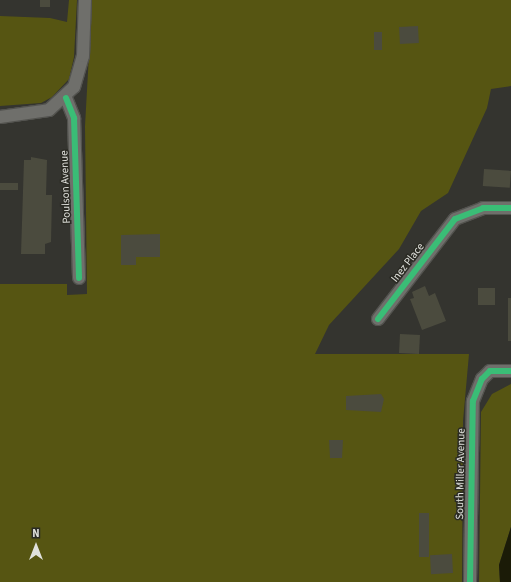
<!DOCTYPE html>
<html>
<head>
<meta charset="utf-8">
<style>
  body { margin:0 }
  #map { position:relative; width:511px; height:582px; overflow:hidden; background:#34342f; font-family:"Source Sans 3",sans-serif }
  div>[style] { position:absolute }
  .green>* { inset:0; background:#565512 }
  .water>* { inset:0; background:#1b1b07 }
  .building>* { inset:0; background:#4b4b3e; transform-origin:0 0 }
  .roads { filter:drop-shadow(1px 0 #53534f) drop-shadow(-1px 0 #53534f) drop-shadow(0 1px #53534f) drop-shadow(0 -1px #53534f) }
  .minor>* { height:12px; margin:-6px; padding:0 6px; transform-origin:6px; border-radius:6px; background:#6f6f6b }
  .cycleway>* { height:6px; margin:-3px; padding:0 3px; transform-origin:3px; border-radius:3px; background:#3abd76 }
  span { translate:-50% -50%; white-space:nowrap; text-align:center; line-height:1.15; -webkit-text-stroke:3px #2b2b24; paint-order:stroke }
  .street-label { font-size:11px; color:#e0e1dc }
  .north { position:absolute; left:16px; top:526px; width:40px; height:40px; -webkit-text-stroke:3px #2b2b24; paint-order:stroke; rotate:0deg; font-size:11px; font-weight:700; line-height:16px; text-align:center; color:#e0e1dc }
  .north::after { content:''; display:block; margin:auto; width:14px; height:18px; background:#e0e1dc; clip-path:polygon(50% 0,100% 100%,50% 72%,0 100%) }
</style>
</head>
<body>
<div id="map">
  <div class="green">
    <div style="clip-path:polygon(69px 0,77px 0,74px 57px,69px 79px,52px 97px,41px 103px,0 106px,0 16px,50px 18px,67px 22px)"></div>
    <div style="clip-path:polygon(92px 0,511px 0,511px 86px,491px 89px,487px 108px,448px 193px,421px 211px,399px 249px,329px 325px,315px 354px,469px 354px,463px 421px,462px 582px,0 582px,0 284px,67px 284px,67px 295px,87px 294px,85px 126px)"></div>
    <div style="clip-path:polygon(511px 384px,511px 527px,499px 565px,500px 582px,479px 582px,481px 412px,492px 394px)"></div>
  </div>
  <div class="water">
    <div style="clip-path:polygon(511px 527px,511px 582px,500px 582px,499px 565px)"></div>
  </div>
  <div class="building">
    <div style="left:40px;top:0;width:10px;height:7px"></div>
    <div style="left:418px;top:26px;width:17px;height:19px;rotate:87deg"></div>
    <div style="left:382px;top:32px;width:18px;height:8px;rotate:90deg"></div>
    <div style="clip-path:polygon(31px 157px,47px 160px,46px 195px,52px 195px,51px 242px,45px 244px,45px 254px,21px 254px,24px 160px,31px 160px)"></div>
    <div style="left:484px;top:169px;width:27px;height:17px;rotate:4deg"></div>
    <div style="left:0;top:183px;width:18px;height:7px"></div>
    <div style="clip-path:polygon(160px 234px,160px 257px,136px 257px,136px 265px,121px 265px,121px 235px)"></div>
    <div style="clip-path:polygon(425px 286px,429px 296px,435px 293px,446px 321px,422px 330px,410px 299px,414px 298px,412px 292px)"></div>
    <div style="left:478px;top:288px;width:17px;height:17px"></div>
    <div style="left:508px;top:298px;width:3px;height:43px"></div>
    <div style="left:400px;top:334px;width:20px;height:19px;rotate:3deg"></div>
    <div style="clip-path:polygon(381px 394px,384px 399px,381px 412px,346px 410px,346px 396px)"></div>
    <div style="clip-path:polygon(329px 440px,343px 440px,342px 458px,330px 458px)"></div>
    <div style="left:419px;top:513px;width:10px;height:44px"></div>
    <div style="left:452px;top:554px;width:19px;height:22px;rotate:87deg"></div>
  </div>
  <div class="roads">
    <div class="minor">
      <div style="left:66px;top:98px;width:22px;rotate:68deg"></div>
      <div style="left:74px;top:118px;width:160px;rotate:88.2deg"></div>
      <div style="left:0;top:117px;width:49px;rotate:-8.1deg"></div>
      <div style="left:49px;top:110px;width:34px;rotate:-43deg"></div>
      <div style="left:74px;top:87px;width:32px;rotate:-74deg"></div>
      <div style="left:83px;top:56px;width:56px;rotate:-88deg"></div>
      <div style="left:378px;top:319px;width:126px;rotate:-52.4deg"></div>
      <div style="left:455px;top:219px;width:30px;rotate:-21deg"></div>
      <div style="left:483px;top:208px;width:28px"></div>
      <div style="left:470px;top:582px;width:181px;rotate:-89.1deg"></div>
      <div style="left:473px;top:401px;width:24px;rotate:-68deg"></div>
      <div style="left:482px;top:379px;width:11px;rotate:-45deg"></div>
      <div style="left:490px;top:371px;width:21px"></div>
    </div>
  </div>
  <div class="cycleway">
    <div style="left:66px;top:98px;width:22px;rotate:68deg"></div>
    <div style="left:74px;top:118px;width:160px;rotate:88.2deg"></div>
    <div style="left:378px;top:319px;width:126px;rotate:-52.4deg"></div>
    <div style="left:455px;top:219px;width:30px;rotate:-21deg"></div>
    <div style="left:483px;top:208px;width:28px"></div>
    <div style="left:470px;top:582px;width:181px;rotate:-89.1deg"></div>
    <div style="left:473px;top:401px;width:24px;rotate:-68deg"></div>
    <div style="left:482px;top:379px;width:11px;rotate:-45deg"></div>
    <div style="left:490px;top:371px;width:21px"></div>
  </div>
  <div class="street-label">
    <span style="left:66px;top:187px;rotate:-92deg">Poulson Avenue</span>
    <span style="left:408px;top:263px;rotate:-52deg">Inez Place</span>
    <span style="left:461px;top:474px;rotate:-89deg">South Miller Avenue</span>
  </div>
  <div class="north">N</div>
</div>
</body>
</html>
